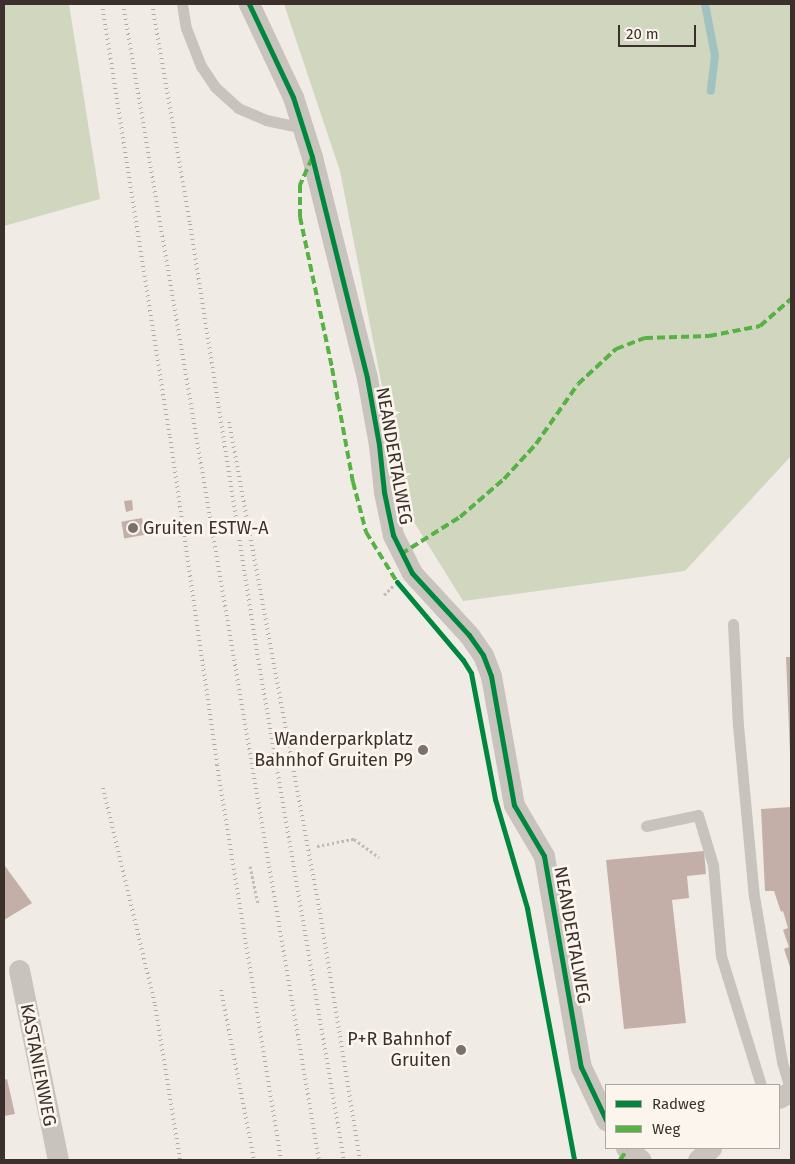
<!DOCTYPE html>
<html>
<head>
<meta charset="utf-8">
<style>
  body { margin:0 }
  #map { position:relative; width:795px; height:1164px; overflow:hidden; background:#f0ebe5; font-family:"Fira Sans",sans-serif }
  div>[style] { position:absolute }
  .green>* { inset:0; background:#d1d6bf }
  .stream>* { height:8px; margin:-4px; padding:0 4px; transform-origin:4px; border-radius:4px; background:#a1c2c1 }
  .building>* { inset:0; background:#c3afa7; transform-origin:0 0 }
  .path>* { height:3px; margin-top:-1.5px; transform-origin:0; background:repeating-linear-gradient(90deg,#c2bbb6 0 2.5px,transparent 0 5px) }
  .service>* { height:11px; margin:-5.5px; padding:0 5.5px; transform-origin:5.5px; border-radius:5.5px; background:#c9c3be }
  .minor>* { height:21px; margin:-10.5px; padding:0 10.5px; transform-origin:10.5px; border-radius:10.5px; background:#c9c3be }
  .rail>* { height:4px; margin-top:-2px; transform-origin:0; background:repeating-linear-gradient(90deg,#b1aca8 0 1px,transparent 0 5px) }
  .quiet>* { height:4px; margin-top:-2px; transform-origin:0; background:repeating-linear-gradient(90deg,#57b246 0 8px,transparent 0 12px) }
  .cycleway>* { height:5px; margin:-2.5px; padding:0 2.5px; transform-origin:2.5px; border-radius:2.5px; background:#00873e }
  .dots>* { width:14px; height:14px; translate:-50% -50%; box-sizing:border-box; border:2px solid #fbf5ee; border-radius:50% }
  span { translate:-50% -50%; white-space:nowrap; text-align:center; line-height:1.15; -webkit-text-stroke:5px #fbf5ee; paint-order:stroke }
  .street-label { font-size:18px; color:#3b302b }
  .poi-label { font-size:18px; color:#3b302b }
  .left { translate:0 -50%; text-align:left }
  .right { translate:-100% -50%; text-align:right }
  .frame { position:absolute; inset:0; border:5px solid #3b302b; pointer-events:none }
  .legend { position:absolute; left:605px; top:1084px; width:175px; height:65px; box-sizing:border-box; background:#fbf5ee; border:1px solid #aea6a0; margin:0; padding:6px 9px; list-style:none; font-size:15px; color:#3b302b }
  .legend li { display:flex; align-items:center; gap:10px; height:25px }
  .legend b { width:25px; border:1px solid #aea6a0 }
  .scale { position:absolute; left:618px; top:25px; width:78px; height:22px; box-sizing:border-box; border:2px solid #3b302b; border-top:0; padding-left:6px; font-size:15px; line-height:18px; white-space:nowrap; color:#3b302b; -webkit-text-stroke:4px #fbf5ee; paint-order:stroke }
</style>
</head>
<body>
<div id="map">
  <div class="green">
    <div style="clip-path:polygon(4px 4px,69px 4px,100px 199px,4px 226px)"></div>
    <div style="clip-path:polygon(284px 4px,791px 4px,791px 456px,685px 571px,463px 601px,406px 509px,340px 171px)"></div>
  </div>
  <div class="stream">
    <div style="left:705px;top:4px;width:53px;rotate:79.1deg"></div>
    <div style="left:715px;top:56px;width:35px;rotate:97deg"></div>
  </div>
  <div class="building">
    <div style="clip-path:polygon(132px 500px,133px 510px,126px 512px,124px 501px)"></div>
    <div style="left:142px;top:518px;width:17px;height:21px;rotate:80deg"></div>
    <div style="clip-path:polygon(786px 657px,791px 657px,791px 753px,790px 753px)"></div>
    <div style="clip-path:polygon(791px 807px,791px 970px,784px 949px,789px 947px,783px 930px,788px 928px,783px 911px,781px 912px,774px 891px,765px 891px,761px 809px)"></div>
    <div style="clip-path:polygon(704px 851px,706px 874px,687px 876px,689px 898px,672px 900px,686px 1023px,624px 1029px,606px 860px)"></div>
    <div style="clip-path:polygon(5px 866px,32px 903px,4px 920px,4px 867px)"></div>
    <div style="clip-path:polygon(7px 1079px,15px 1114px,4px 1116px,4px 1080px)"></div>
  </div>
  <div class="path">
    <div style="left:384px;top:595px;width:13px;rotate:-45deg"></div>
    <div style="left:317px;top:846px;width:38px;rotate:-11deg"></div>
    <div style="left:354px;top:839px;width:31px;rotate:36deg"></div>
    <div style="left:250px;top:866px;width:40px;rotate:78deg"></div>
  </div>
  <div class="service">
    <div style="left:182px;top:4px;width:24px;rotate:81deg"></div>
    <div style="left:186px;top:28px;width:41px;rotate:68.5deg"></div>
    <div style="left:201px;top:66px;width:25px;rotate:56deg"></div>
    <div style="left:215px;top:87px;width:31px;rotate:42deg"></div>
    <div style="left:238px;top:108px;width:30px;rotate:23deg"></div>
    <div style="left:266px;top:120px;width:39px;rotate:12deg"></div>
    <div style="left:733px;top:624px;width:101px;rotate:87.2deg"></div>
    <div style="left:738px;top:725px;width:172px;rotate:84.7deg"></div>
    <div style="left:754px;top:896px;width:168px;rotate:80.4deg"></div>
    <div style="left:782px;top:1062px;width:31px;rotate:73deg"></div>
    <div style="left:646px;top:826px;width:53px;rotate:-11.9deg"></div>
    <div style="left:698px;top:815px;width:52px;rotate:73.3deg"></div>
    <div style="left:713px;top:865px;width:91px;rotate:85deg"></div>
    <div style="left:721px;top:956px;width:135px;rotate:72.8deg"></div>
  </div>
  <div class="minor">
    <div style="left:249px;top:4px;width:103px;rotate:64.7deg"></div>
    <div style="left:293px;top:97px;width:63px;rotate:72.4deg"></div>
    <div style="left:312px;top:157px;width:228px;rotate:76deg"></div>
    <div style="left:367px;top:378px;width:68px;rotate:79.8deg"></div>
    <div style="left:379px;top:445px;width:47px;rotate:83.9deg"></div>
    <div style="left:384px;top:492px;width:44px;rotate:78.2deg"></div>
    <div style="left:393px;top:535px;width:42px;rotate:63.4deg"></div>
    <div style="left:412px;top:573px;width:84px;rotate:47.4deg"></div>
    <div style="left:469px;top:635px;width:24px;rotate:55deg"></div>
    <div style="left:483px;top:655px;width:22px;rotate:69deg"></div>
    <div style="left:491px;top:676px;width:131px;rotate:79.9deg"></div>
    <div style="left:514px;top:805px;width:59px;rotate:59.5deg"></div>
    <div style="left:544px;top:856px;width:214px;rotate:80.1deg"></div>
    <div style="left:581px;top:1067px;width:59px;rotate:64.7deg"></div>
    <div style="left:19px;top:970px;width:194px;rotate:78.4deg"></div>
    <div style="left:779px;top:1098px;width:14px;rotate:-30deg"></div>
    <div style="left:626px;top:1148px;width:19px;rotate:39deg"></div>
    <div style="left:698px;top:1160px;width:18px;rotate:-43deg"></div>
  </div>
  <div class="rail">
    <div style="left:102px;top:4px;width:438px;rotate:81.1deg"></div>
    <div style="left:170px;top:437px;width:331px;rotate:81.8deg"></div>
    <div style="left:217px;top:765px;width:400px;rotate:80.8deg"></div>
    <div style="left:123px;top:4px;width:1172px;rotate:80.38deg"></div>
    <div style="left:152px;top:4px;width:223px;rotate:80.2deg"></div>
    <div style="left:190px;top:224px;width:445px;rotate:81.1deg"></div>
    <div style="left:259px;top:664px;width:503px;rotate:80.28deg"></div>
    <div style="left:229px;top:422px;width:499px;rotate:79.5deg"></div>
    <div style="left:320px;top:913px;width:250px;rotate:80.8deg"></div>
    <div style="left:103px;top:788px;width:223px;rotate:76.5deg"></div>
    <div style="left:155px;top:1005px;width:157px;rotate:80.8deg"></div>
    <div style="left:221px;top:990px;width:173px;rotate:79deg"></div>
  </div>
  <div class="quiet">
    <div style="left:312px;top:158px;width:30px;rotate:114deg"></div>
    <div style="left:300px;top:185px;width:32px;rotate:90deg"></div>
    <div style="left:300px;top:217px;width:154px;rotate:78deg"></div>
    <div style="left:332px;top:368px;width:116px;rotate:79.6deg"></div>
    <div style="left:353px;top:482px;width:52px;rotate:75.4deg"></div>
    <div style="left:366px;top:532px;width:59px;rotate:58.2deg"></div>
    <div style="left:401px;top:554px;width:70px;rotate:-32.1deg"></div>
    <div style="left:460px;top:517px;width:58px;rotate:-40.8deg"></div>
    <div style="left:504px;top:479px;width:47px;rotate:-47.6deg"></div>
    <div style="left:536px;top:444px;width:73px;rotate:-55deg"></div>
    <div style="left:578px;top:384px;width:52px;rotate:-42.6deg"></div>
    <div style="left:616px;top:349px;width:31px;rotate:-21deg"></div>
    <div style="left:645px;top:338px;width:64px;rotate:-1.8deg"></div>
    <div style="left:709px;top:336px;width:52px;rotate:-11.1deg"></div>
    <div style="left:760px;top:326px;width:41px;rotate:-41.1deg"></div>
    <div style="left:620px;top:1160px;width:12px;rotate:-55deg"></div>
  </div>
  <div class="cycleway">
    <div style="left:249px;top:4px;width:103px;rotate:64.7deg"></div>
    <div style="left:293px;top:97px;width:63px;rotate:72.4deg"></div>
    <div style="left:312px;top:157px;width:228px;rotate:76deg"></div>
    <div style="left:367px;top:378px;width:68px;rotate:79.8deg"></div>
    <div style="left:379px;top:445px;width:47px;rotate:83.9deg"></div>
    <div style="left:384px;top:492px;width:44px;rotate:78.2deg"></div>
    <div style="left:393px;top:535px;width:42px;rotate:63.4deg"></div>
    <div style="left:412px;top:573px;width:84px;rotate:47.4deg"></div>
    <div style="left:469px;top:635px;width:24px;rotate:55deg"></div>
    <div style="left:483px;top:655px;width:22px;rotate:69deg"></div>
    <div style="left:491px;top:676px;width:131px;rotate:79.9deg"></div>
    <div style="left:514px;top:805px;width:59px;rotate:59.5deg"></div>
    <div style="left:544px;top:856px;width:214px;rotate:80.1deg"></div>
    <div style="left:581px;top:1067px;width:59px;rotate:64.7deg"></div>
    <div style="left:397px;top:582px;width:102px;rotate:49.8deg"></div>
    <div style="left:463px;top:660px;width:15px;rotate:58deg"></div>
    <div style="left:471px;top:673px;width:128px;rotate:79.2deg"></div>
    <div style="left:495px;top:799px;width:114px;rotate:73.6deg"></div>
    <div style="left:527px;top:908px;width:256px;rotate:79.4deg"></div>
  </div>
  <div class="dots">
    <div style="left:133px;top:528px;background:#7a716c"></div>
    <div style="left:423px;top:750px;background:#7a716c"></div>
    <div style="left:461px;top:1050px;background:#7a716c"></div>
  </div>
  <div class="street-label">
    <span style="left:394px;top:456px;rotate:80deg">NEANDERTALWEG</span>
    <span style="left:572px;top:935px;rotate:80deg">NEANDERTALWEG</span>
    <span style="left:38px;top:1065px;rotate:79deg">KASTANIENWEG</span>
  </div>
  <div class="poi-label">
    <span class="left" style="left:143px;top:528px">Gruiten ESTW-A</span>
    <span class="right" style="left:413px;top:750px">Wanderparkplatz<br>Bahnhof Gruiten P9</span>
    <span class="right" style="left:451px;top:1050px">P+R Bahnhof<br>Gruiten</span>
  </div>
  <div class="frame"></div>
  <ul class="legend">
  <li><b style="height:6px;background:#00873e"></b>Radweg</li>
  <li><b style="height:6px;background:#57b246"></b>Weg</li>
  </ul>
  <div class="scale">20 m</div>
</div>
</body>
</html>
